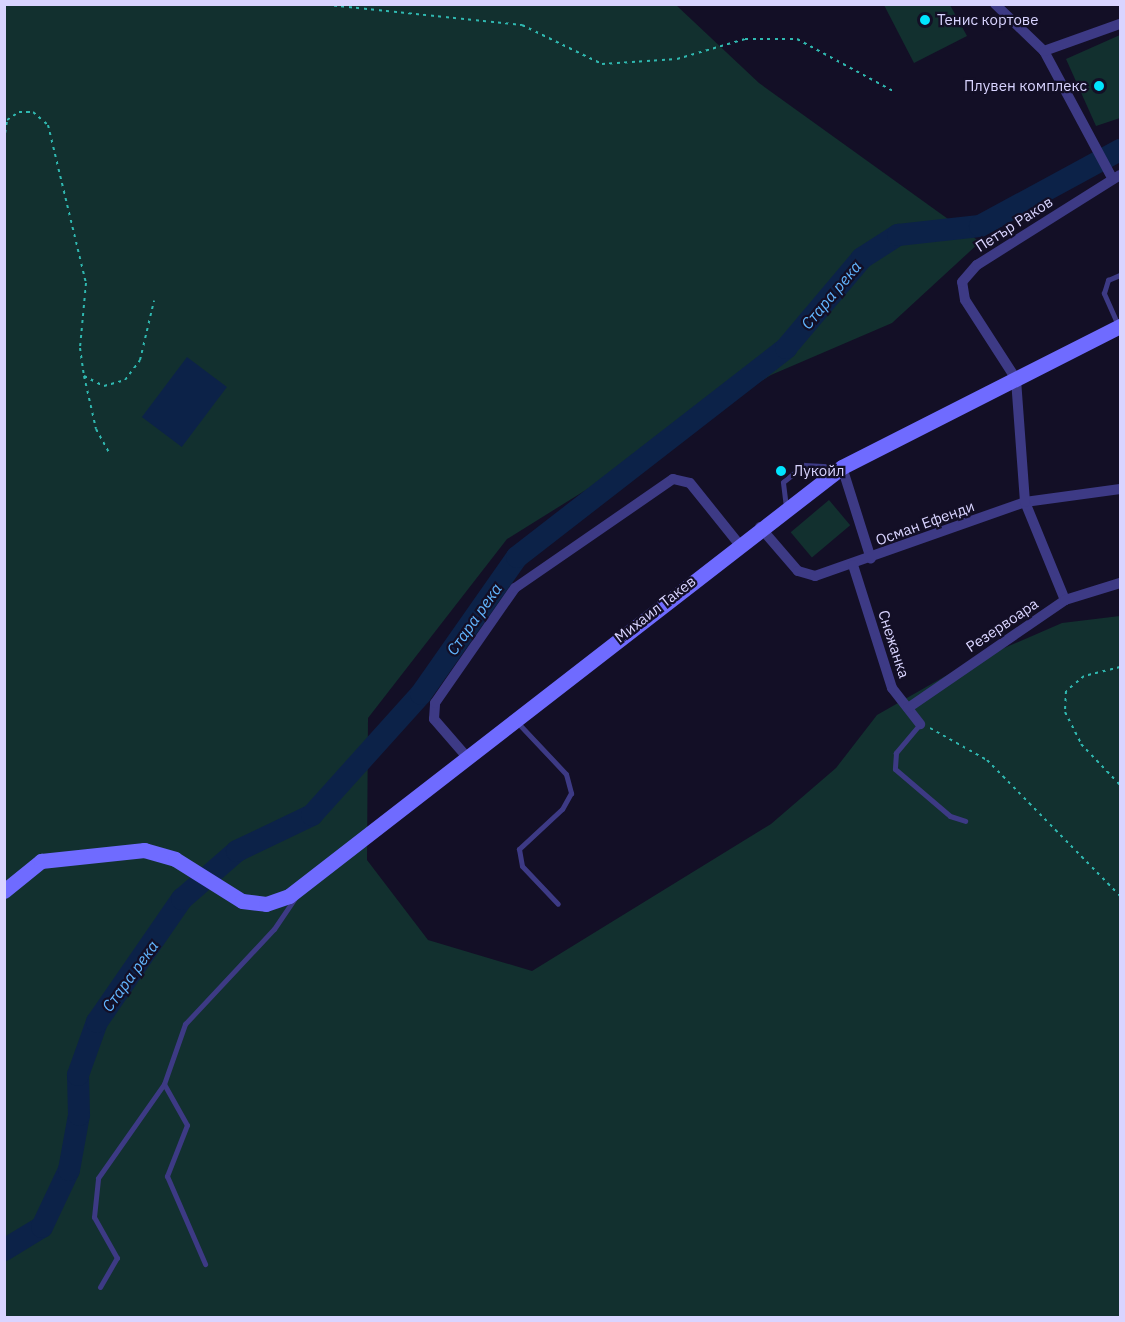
<!DOCTYPE html>
<html>
<head>
<meta charset="utf-8">
<style>
  body { margin:0 }
  #map { position:relative; width:1125px; height:1322px; overflow:hidden; background:#130f26; font-family:"IBM Plex Sans",sans-serif }
  div>[style] { position:absolute }
  .green>* { inset:0; background:#12302f; transform-origin:0 0 }
  .water>* { inset:0; background:#0c2248; transform-origin:0 0 }
  .river>* { height:22px; margin:-11px; padding:0 11px; transform-origin:11px; border-radius:11px; background:#0c2248 }
  .path>* { height:2px; margin-top:-1px; transform-origin:0; background:repeating-linear-gradient(90deg,#2fb8b0 0 3px,transparent 0 7.5px) }
  .service>* { height:5px; margin:-2.5px; padding:0 2.5px; transform-origin:2.5px; border-radius:2.5px; background:#3d3a85 }
  .minor>* { height:10px; margin:-5px; padding:0 5px; transform-origin:5px; border-radius:5px; background:#3d3a85 }
  .secondary>* { height:15px; margin:-7.5px; padding:0 7.5px; transform-origin:7.5px; border-radius:7.5px; background:#6f6bff }
  .dots>* { width:16px; height:16px; translate:-50% -50%; box-sizing:border-box; border:3px solid #130f26; border-radius:50% }
  span { translate:-50% -50%; white-space:nowrap; text-align:center; line-height:1.15; -webkit-text-stroke:4.5px #130f26; paint-order:stroke }
  .poi-label { font-size:15px; color:#d9d4ff }
  .left { translate:0 -50%; text-align:left }
  .right { translate:-100% -50%; text-align:right }
  .street-label { font-size:15px; color:#d9d4ff }
  .water-label { font-size:16px; color:#62b6ff; font-style:italic }
  .frame { position:absolute; inset:0; border:6px solid #d9d4ff; pointer-events:none }
</style>
</head>
<body>
<div id="map">
  <div class="green">
    <div style="clip-path:polygon(5px 5px,676px 5px,759px 83px,980px 242px,892px 323px,771px 375px,507px 539px,368px 718px,367px 860px,428px 940px,532px 971px,771px 824px,836px 768px,877px 715px,963px 666px,1062px 623px,1120px 616px,1120px 1317px,5px 1318px)"></div>
    <div style="clip-path:polygon(884px 5px,950px 5px,967px 36px,914px 63px)"></div>
    <div style="clip-path:polygon(1120px 35px,1120px 118px,1096px 126px,1066px 59px)"></div>
    <div style="left:829px;top:500px;width:33px;height:50px;rotate:50deg"></div>
  </div>
  <div class="water">
    <div style="left:187px;top:357px;width:50px;height:75px;rotate:37deg"></div>
  </div>
  <div class="river">
    <div style="left:4px;top:1250px;width:44px;rotate:-31.2deg"></div>
    <div style="left:42px;top:1227px;width:63px;rotate:-64.7deg"></div>
    <div style="left:69px;top:1170px;width:56px;rotate:-79.7deg"></div>
    <div style="left:79px;top:1115px;width:40px;rotate:-91.4deg"></div>
    <div style="left:78px;top:1075px;width:56px;rotate:-70.3deg"></div>
    <div style="left:97px;top:1022px;width:150px;rotate:-55.4deg"></div>
    <div style="left:182px;top:899px;width:73px;rotate:-41.1deg"></div>
    <div style="left:237px;top:851px;width:83px;rotate:-25.6deg"></div>
    <div style="left:312px;top:815px;width:163px;rotate:-48deg"></div>
    <div style="left:421px;top:694px;width:167px;rotate:-55deg"></div>
    <div style="left:517px;top:557px;width:341px;rotate:-37.8deg"></div>
    <div style="left:786px;top:348px;width:118px;rotate:-49.8deg"></div>
    <div style="left:862px;top:258px;width:43px;rotate:-32.6deg"></div>
    <div style="left:898px;top:235px;width:82px;rotate:-6.3deg"></div>
    <div style="left:980px;top:226px;width:159px;rotate:-28.5deg"></div>
  </div>
  <div class="path">
    <div style="left:319px;top:4px;width:204px;rotate:5.9deg"></div>
    <div style="left:522px;top:25px;width:89px;rotate:26deg"></div>
    <div style="left:602px;top:64px;width:75px;rotate:-3.8deg"></div>
    <div style="left:677px;top:59px;width:71px;rotate:-16.4deg"></div>
    <div style="left:745px;top:39px;width:52px"></div>
    <div style="left:797px;top:39px;width:111px;rotate:28.4deg"></div>
    <div style="left:4px;top:140px;width:20px;rotate:-81deg"></div>
    <div style="left:7px;top:120px;width:14px;rotate:-34deg"></div>
    <div style="left:19px;top:112px;width:14px"></div>
    <div style="left:33px;top:112px;width:20px;rotate:41deg"></div>
    <div style="left:48px;top:125px;width:163px;rotate:76.5deg"></div>
    <div style="left:86px;top:283px;width:65px;rotate:95.3deg"></div>
    <div style="left:80px;top:348px;width:28px;rotate:82deg"></div>
    <div style="left:84px;top:376px;width:54px;rotate:77.2deg"></div>
    <div style="left:96px;top:429px;width:26px;rotate:61deg"></div>
    <div style="left:84px;top:376px;width:22px;rotate:27deg"></div>
    <div style="left:104px;top:386px;width:22px;rotate:-16deg"></div>
    <div style="left:125px;top:380px;width:25px;rotate:-53deg"></div>
    <div style="left:140px;top:360px;width:61px;rotate:-76.7deg"></div>
    <div style="left:1120px;top:667px;width:37px;rotate:166deg"></div>
    <div style="left:1084px;top:676px;width:23px;rotate:140deg"></div>
    <div style="left:1066px;top:691px;width:21px;rotate:93deg"></div>
    <div style="left:1065px;top:712px;width:36px;rotate:63deg"></div>
    <div style="left:1081px;top:744px;width:57px;rotate:46.4deg"></div>
    <div style="left:930px;top:728px;width:65px;rotate:29.3deg"></div>
    <div style="left:987px;top:760px;width:190px;rotate:45.6deg"></div>
  </div>
  <div class="service">
    <div style="left:1118px;top:325px;width:35px;rotate:-114deg"></div>
    <div style="left:1104px;top:293px;width:14px;rotate:-73deg"></div>
    <div style="left:1108px;top:280px;width:13px;rotate:-23deg"></div>
    <div style="left:786px;top:507px;width:25px;rotate:-97deg"></div>
    <div style="left:783px;top:482px;width:27px;rotate:-39deg"></div>
    <div style="left:804px;top:465px;width:33px;rotate:3deg"></div>
    <div style="left:517px;top:722px;width:71px;rotate:46.7deg"></div>
    <div style="left:566px;top:774px;width:20px;rotate:75deg"></div>
    <div style="left:571px;top:793px;width:18px;rotate:119deg"></div>
    <div style="left:562px;top:809px;width:59px;rotate:137.1deg"></div>
    <div style="left:519px;top:849px;width:17px;rotate:80deg"></div>
    <div style="left:522px;top:866px;width:52px;rotate:46.5deg"></div>
    <div style="left:920px;top:724px;width:38px;rotate:130deg"></div>
    <div style="left:896px;top:753px;width:16px;rotate:94deg"></div>
    <div style="left:895px;top:769px;width:72px;rotate:40.5deg"></div>
    <div style="left:950px;top:816px;width:16px;rotate:18deg"></div>
    <div style="left:164px;top:1084px;width:47px;rotate:60.7deg"></div>
    <div style="left:187px;top:1125px;width:55px;rotate:111.4deg"></div>
    <div style="left:167px;top:1176px;width:96px;rotate:66.6deg"></div>
    <div style="left:100px;top:1287px;width:34px;rotate:-60deg"></div>
    <div style="left:117px;top:1258px;width:47px;rotate:-119.3deg"></div>
    <div style="left:94px;top:1217px;width:39px;rotate:-84deg"></div>
    <div style="left:98px;top:1178px;width:115px;rotate:-54.9deg"></div>
    <div style="left:164px;top:1084px;width:64px;rotate:-70.7deg"></div>
    <div style="left:185px;top:1024px;width:130px;rotate:-46.9deg"></div>
    <div style="left:274px;top:929px;width:37px;rotate:-56deg"></div>
  </div>
  <div class="minor">
    <div style="left:995px;top:4px;width:68px;rotate:43.8deg"></div>
    <div style="left:1044px;top:51px;width:144px;rotate:61.8deg"></div>
    <div style="left:1044px;top:51px;width:81px;rotate:-19.6deg"></div>
    <div style="left:842px;top:467px;width:96px;rotate:72.5deg"></div>
    <div style="left:760px;top:527px;width:58px;rotate:49.2deg"></div>
    <div style="left:798px;top:571px;width:18px;rotate:16deg"></div>
    <div style="left:815px;top:576px;width:223px;rotate:-19.4deg"></div>
    <div style="left:1025px;top:502px;width:96px;rotate:-7.8deg"></div>
    <div style="left:853px;top:565px;width:129px;rotate:72.4deg"></div>
    <div style="left:892px;top:688px;width:46px;rotate:52.1deg"></div>
    <div style="left:1065px;top:600px;width:106px;rotate:-112.2deg"></div>
    <div style="left:1025px;top:502px;width:123px;rotate:-94.2deg"></div>
    <div style="left:1016px;top:379px;width:94px;rotate:-122.8deg"></div>
    <div style="left:965px;top:300px;width:18px;rotate:-99deg"></div>
    <div style="left:962px;top:282px;width:23px;rotate:-49deg"></div>
    <div style="left:977px;top:265px;width:169px;rotate:-32.2deg"></div>
    <div style="left:908px;top:708px;width:191px;rotate:-34.5deg"></div>
    <div style="left:1065px;top:600px;width:58px;rotate:-17.2deg"></div>
    <div style="left:466px;top:756px;width:49px;rotate:-130.9deg"></div>
    <div style="left:434px;top:719px;width:16px;rotate:-86deg"></div>
    <div style="left:435px;top:703px;width:140px;rotate:-55.2deg"></div>
    <div style="left:515px;top:588px;width:192px;rotate:-34.6deg"></div>
    <div style="left:673px;top:479px;width:17px;rotate:13deg"></div>
    <div style="left:690px;top:483px;width:78px;rotate:51.2deg"></div>
  </div>
  <div class="secondary">
    <div style="left:4px;top:891px;width:48px;rotate:-39deg"></div>
    <div style="left:41px;top:861px;width:104px;rotate:-6.1deg"></div>
    <div style="left:144px;top:850px;width:32px;rotate:16deg"></div>
    <div style="left:175px;top:859px;width:79px;rotate:32.1deg"></div>
    <div style="left:242px;top:901px;width:24px;rotate:7deg"></div>
    <div style="left:266px;top:904px;width:24px;rotate:-19deg"></div>
    <div style="left:289px;top:896px;width:700px;rotate:-37.8deg"></div>
    <div style="left:842px;top:467px;width:312px;rotate:-26.9deg"></div>
  </div>
  <div class="dots">
    <div style="left:925px;top:20px;background:#00e5ff"></div>
    <div style="left:1099px;top:86px;background:#00e5ff"></div>
    <div style="left:781px;top:471px;background:#00e5ff"></div>
  </div>
  <div class="poi-label">
    <span class="left" style="left:937px;top:20px">Тенис кортове</span>
    <span class="right" style="left:1087px;top:86px">Плувен комплекс</span>
    <span class="left" style="left:793px;top:471px">Лукойл</span>
  </div>
  <div class="street-label">
    <span style="left:1014px;top:224px;rotate:-33deg">Петър Раков</span>
    <span style="left:925px;top:523px;rotate:-20deg">Осман Ефенди</span>
    <span style="left:655px;top:609px;rotate:-38deg">Михаил Такев</span>
    <span style="left:1002px;top:625px;rotate:-34deg">Резервоара</span>
    <span style="left:894px;top:644px;rotate:72deg">Снежанка</span>
  </div>
  <div class="water-label">
    <span style="left:831px;top:295px;rotate:-50deg">Стара река</span>
    <span style="left:474px;top:619px;rotate:-55deg">Стара река</span>
    <span style="left:130px;top:976px;rotate:-54deg">Стара река</span>
  </div>
  <div class="frame"></div>
</div>
</body>
</html>
